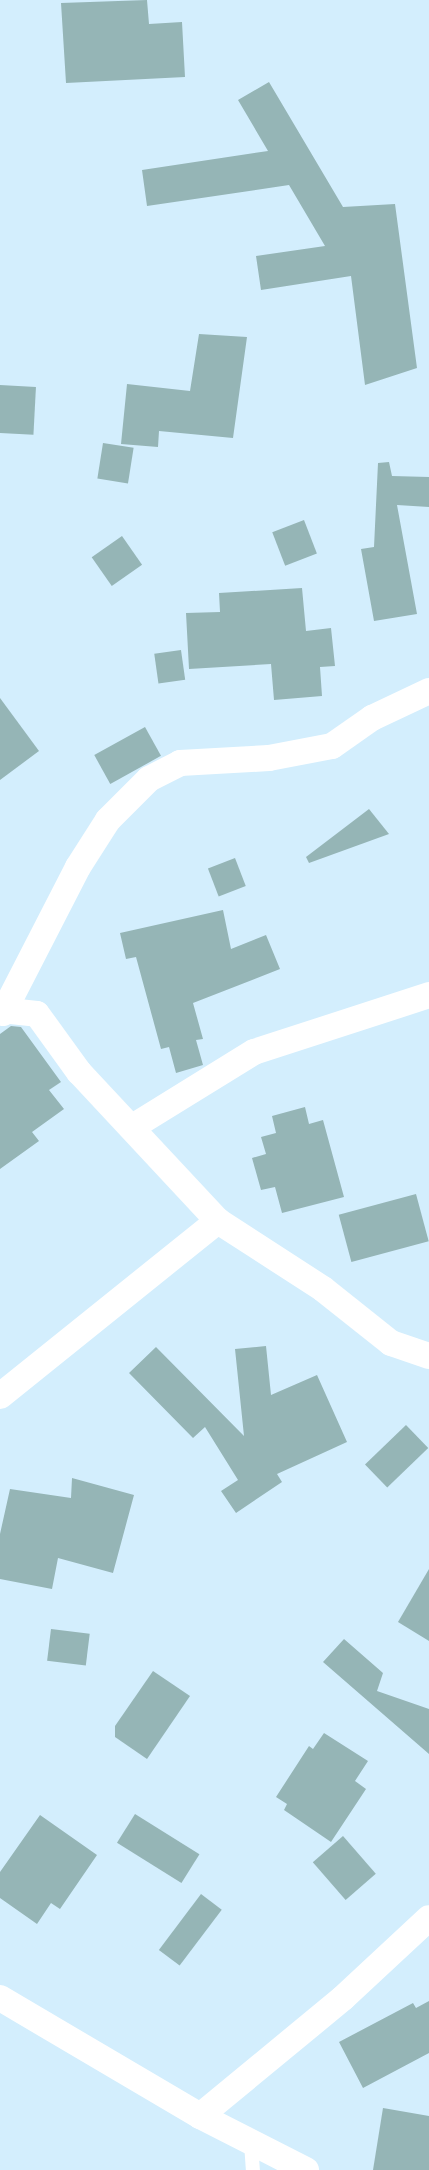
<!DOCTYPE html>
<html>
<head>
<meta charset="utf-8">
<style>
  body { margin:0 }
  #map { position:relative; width:429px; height:2170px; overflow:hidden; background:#d3eefd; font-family:"Archivo Narrow",sans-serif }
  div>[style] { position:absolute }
  .building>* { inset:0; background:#95b5b6; transform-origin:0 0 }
  .service>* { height:14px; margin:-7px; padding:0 7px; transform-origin:7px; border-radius:7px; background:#fff }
  .minor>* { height:26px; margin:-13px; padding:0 13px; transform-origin:13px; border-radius:13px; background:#fff }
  span { translate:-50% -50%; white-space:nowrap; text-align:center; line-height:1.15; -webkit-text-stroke:4.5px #fff; paint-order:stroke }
</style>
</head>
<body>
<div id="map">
  <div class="building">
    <div style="clip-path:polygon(147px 0,149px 24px,182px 22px,185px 77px,66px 83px,61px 3px)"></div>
    <div style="clip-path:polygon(269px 82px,343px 207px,395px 204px,417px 368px,365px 385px,351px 276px,261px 290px,256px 256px,325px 246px,289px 185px,147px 206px,142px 170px,268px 151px,238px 100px)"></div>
    <div style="clip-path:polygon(199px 334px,247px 337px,233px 438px,159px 431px,158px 447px,121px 444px,127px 384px,190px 391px)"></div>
    <div style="left:0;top:385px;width:36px;height:48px;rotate:3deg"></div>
    <div style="left:103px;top:443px;width:31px;height:36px;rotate:9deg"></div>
    <div style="clip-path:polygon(389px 462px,392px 476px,429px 477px,429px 507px,397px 505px,417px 614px,374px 621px,361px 549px,374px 547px,378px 463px)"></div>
    <div style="left:304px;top:520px;width:36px;height:34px;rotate:69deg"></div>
    <div style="left:122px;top:536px;width:35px;height:37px;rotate:55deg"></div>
    <div style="clip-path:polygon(302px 588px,306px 631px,331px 628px,335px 666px,320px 667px,322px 696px,274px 700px,271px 664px,189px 669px,186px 613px,220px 612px,219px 593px)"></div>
    <div style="left:181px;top:650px;width:30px;height:27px;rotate:82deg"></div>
    <div style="clip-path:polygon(0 698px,39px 751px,0 780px)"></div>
    <div style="left:145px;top:727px;width:33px;height:58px;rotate:61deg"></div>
    <div style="clip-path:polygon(369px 809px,389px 834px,309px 863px,306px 857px)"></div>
    <div style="left:235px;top:858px;width:30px;height:29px;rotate:69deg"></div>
    <div style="clip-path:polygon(223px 910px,231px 949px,266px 935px,280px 969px,193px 1003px,203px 1039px,196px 1040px,203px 1065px,176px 1073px,169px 1047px,161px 1049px,136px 957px,126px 959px,120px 933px)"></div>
    <div style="clip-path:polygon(11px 1026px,21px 1027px,61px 1082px,49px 1090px,64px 1109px,32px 1132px,39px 1141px,0 1169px,0 1034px)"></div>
    <div style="clip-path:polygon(305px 1107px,309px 1124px,323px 1120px,344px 1197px,282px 1213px,275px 1187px,261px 1190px,252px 1158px,266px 1154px,261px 1137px,276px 1133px,272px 1116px)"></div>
    <div style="left:416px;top:1194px;width:49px;height:80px;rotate:75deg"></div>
    <div style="clip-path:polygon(266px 1346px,271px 1395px,317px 1375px,347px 1442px,277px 1474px,282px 1482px,236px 1513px,221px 1491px,238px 1480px,205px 1427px,193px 1438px,129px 1373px,156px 1347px,244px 1436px,235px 1349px)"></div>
    <div style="left:406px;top:1425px;width:32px;height:57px;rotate:46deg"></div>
    <div style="clip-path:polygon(72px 1478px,134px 1495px,113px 1573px,58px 1558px,52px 1589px,0 1579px,0 1534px,10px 1489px,71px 1498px)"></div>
    <div style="clip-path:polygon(429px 1569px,429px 1641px,398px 1622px)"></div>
    <div style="left:51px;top:1629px;width:39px;height:32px;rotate:7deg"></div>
    <div style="clip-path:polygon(344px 1639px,383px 1673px,377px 1691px,429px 1709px,429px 1754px,323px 1662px)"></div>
    <div style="clip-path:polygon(153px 1671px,190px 1696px,147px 1759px,115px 1737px,115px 1726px)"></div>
    <div style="clip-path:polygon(324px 1733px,368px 1761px,355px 1781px,366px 1789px,331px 1842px,284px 1810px,287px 1804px,276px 1797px,309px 1746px,313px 1749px)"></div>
    <div style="left:135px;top:1814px;width:76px;height:34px;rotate:32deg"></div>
    <div style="clip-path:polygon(40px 1815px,97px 1855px,60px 1909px,51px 1903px,37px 1924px,0 1898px,0 1872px)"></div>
    <div style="left:343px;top:1836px;width:50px;height:40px;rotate:49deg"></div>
    <div style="left:201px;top:1894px;width:26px;height:70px;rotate:37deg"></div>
    <div style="clip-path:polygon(429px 2001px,429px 2053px,363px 2088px,339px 2042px,413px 2003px,416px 2008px)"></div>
    <div style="clip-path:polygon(383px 2108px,429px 2116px,429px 2170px,373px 2170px)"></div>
  </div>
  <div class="service">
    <div style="left:251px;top:2143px;width:27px;rotate:86deg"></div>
  </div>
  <div class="minor">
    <div style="left:0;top:1010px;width:37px;rotate:6deg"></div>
    <div style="left:37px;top:1014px;width:72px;rotate:54.1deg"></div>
    <div style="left:79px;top:1072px;width:204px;rotate:47deg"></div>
    <div style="left:218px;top:1221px;width:125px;rotate:32.9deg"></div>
    <div style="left:323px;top:1289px;width:87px;rotate:38.5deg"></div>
    <div style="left:391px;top:1343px;width:40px;rotate:18.9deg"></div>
    <div style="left:3px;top:1013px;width:164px;rotate:-62.8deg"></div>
    <div style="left:78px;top:867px;width:56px;rotate:-57.4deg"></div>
    <div style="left:108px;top:820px;width:58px;rotate:-45deg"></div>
    <div style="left:149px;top:779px;width:35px;rotate:-27deg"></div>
    <div style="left:180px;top:763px;width:89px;rotate:-3.2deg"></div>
    <div style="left:269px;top:758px;width:64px;rotate:-10.8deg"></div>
    <div style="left:332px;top:746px;width:49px;rotate:-35deg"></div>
    <div style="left:372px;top:718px;width:63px;rotate:-25.3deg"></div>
    <div style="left:134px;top:1126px;width:141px;rotate:-31.7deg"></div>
    <div style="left:254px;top:1052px;width:184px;rotate:-18deg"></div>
    <div style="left:0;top:1396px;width:280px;rotate:-38.8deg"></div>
    <div style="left:0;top:1998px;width:232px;rotate:30.5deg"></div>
    <div style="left:200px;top:2116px;width:119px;rotate:27deg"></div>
    <div style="left:200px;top:2116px;width:185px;rotate:-39.5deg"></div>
    <div style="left:343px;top:1998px;width:117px;rotate:-42.9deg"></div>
  </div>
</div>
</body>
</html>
